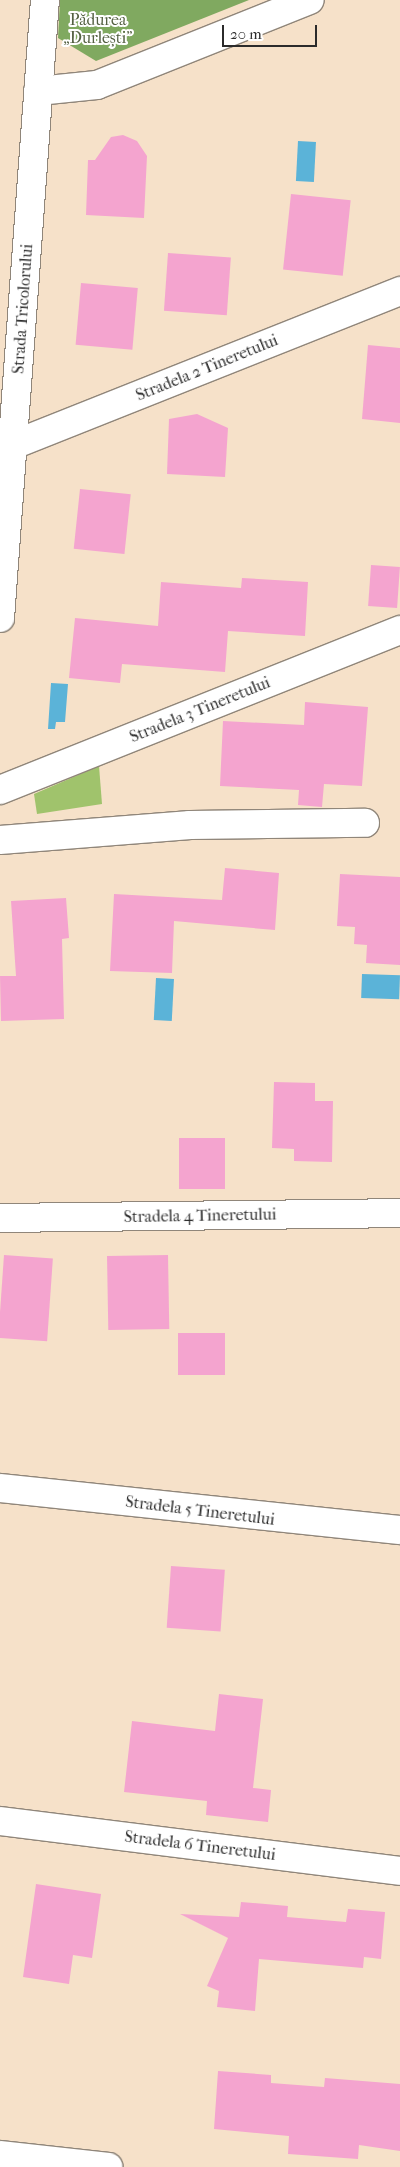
<!DOCTYPE html>
<html>
<head>
<meta charset="utf-8">
<style>
  body { margin:0 }
  #map { position:relative; width:400px; height:2167px; overflow:hidden; background:#f6e1c9; font-family:"IM FELL French Canon",serif }
  div>[style] { position:absolute }
  .green>* { inset:0; background:#a0c36c }
  .forest>* { inset:0; background:#80a960 }
  .water>* { inset:0; background:#5bb3d8; transform-origin:0 0 }
  .building>* { inset:0; background:#f4a4cf; transform-origin:0 0 }
  .roads { filter:drop-shadow(1px 0 #90867a) drop-shadow(-1px 0 #90867a) drop-shadow(0 1px #90867a) drop-shadow(0 -1px #90867a) }
  .street>* { height:28px; margin:-14px; padding:0 14px; transform-origin:14px; border-radius:14px; background:#fff }
  .secondary>* { height:28px; margin:-14px; padding:0 14px; transform-origin:14px; border-radius:14px; background:#fff }
  span { translate:-50% -50%; white-space:nowrap; text-align:center; line-height:1.15; -webkit-text-stroke:4px #fff; paint-order:stroke }
  .park-label { font-size:16px; color:#546042 }
  .street-label { font-size:16px; color:#2b2b2b }
  .scale { position:absolute; left:222px; top:25px; width:95px; height:22px; box-sizing:border-box; border:2px solid #2b2b2b; border-top:0; padding-left:6px; font-size:15px; line-height:18px; white-space:nowrap; color:#2b2b2b; -webkit-text-stroke:4px #fff; paint-order:stroke }
</style>
</head>
<body>
<div id="map">
  <div class="green">
    <div style="clip-path:polygon(99px 766px,102px 804px,37px 814px,34px 794px)"></div>
  </div>
  <div class="forest">
    <div style="clip-path:polygon(60px 0,249px 0,96px 61px,58px 38px)"></div>
  </div>
  <div class="water">
    <div style="left:298px;top:141px;width:18px;height:40px;rotate:3deg"></div>
    <div style="clip-path:polygon(51px 683px,68px 684px,65px 722px,56px 722px,55px 729px,48px 729px)"></div>
    <div style="left:362px;top:974px;width:38px;height:24px;rotate:2deg"></div>
    <div style="left:156px;top:978px;width:18px;height:42px;rotate:3deg"></div>
  </div>
  <div class="building">
    <div style="clip-path:polygon(123px 135px,137px 141px,147px 156px,144px 218px,86px 215px,88px 160px,95px 160px,111px 137px)"></div>
    <div style="left:291px;top:194px;width:60px;height:76px;rotate:6deg"></div>
    <div style="left:168px;top:253px;width:63px;height:58px;rotate:4deg"></div>
    <div style="left:81px;top:283px;width:57px;height:62px;rotate:5deg"></div>
    <div style="clip-path:polygon(368px 345px,400px 348px,400px 423px,362px 419px)"></div>
    <div style="clip-path:polygon(197px 414px,228px 428px,225px 477px,167px 474px,169px 419px)"></div>
    <div style="left:80px;top:489px;width:51px;height:60px;rotate:6deg"></div>
    <div style="left:371px;top:565px;width:29px;height:41px;rotate:4deg"></div>
    <div style="clip-path:polygon(242px 578px,308px 582px,305px 636px,228px 631px,225px 672px,122px 664px,120px 683px,69px 678px,75px 618px,158px 626px,161px 582px,241px 588px)"></div>
    <div style="clip-path:polygon(305px 702px,368px 707px,362px 786px,324px 784px,322px 807px,298px 805px,299px 790px,220px 786px,223px 721px,304px 725px)"></div>
    <div style="clip-path:polygon(225px 868px,279px 873px,275px 930px,174px 921px,172px 973px,110px 971px,114px 894px,222px 900px)"></div>
    <div style="clip-path:polygon(340px 874px,400px 877px,400px 965px,366px 963px,367px 945px,354px 944px,355px 927px,337px 926px)"></div>
    <div style="clip-path:polygon(66px 898px,69px 938px,62px 939px,64px 1019px,1px 1021px,0 976px,16px 976px,11px 901px)"></div>
    <div style="clip-path:polygon(274px 1082px,315px 1083px,315px 1101px,333px 1101px,332px 1162px,294px 1161px,294px 1149px,272px 1148px)"></div>
    <div style="left:179px;top:1138px;width:46px;height:51px"></div>
    <div style="left:4px;top:1255px;width:49px;height:83px;rotate:4deg"></div>
    <div style="left:168px;top:1255px;width:74px;height:61px;rotate:89deg"></div>
    <div style="left:225px;top:1333px;width:42px;height:47px;rotate:90deg"></div>
    <div style="left:171px;top:1566px;width:54px;height:62px;rotate:4deg"></div>
    <div style="clip-path:polygon(219px 1694px,263px 1699px,253px 1788px,271px 1790px,268px 1822px,206px 1815px,207px 1801px,124px 1792px,132px 1721px,215px 1731px)"></div>
    <div style="clip-path:polygon(36px 1884px,101px 1894px,92px 1958px,73px 1955px,69px 1984px,23px 1977px)"></div>
    <div style="clip-path:polygon(241px 1902px,288px 1906px,287px 1917px,346px 1922px,348px 1909px,385px 1912px,381px 1959px,364px 1957px,363px 1968px,259px 1959px,255px 2011px,217px 2007px,219px 1991px,207px 1986px,228px 1938px,180px 1914px,239px 1917px)"></div>
    <div style="clip-path:polygon(218px 2071px,271px 2075px,271px 2083px,324px 2087px,325px 2078px,400px 2084px,400px 2151px,359px 2145px,358px 2159px,288px 2154px,289px 2136px,214px 2129px)"></div>
  </div>
  <div class="roads">
    <div class="street">
      <div style="left:38px;top:91px;width:59px;rotate:-5.8deg"></div>
      <div style="left:97px;top:85px;width:229px;rotate:-21.8deg"></div>
      <div style="left:13px;top:445px;width:417px;rotate:-21.7deg"></div>
      <div style="left:0;top:790px;width:431px;rotate:-21.8deg"></div>
      <div style="left:0;top:840px;width:191px;rotate:-4.5deg"></div>
      <div style="left:190px;top:825px;width:175px;rotate:-0.7deg"></div>
      <div style="left:0;top:1218px;width:400px;rotate:-0.7deg"></div>
      <div style="left:0;top:1488px;width:402px;rotate:6deg"></div>
      <div style="left:0;top:1821px;width:403px;rotate:7.1deg"></div>
      <div style="left:0;top:2155px;width:109px;rotate:6.3deg"></div>
    </div>
    <div class="secondary">
      <div style="left:0;top:618px;width:620px;rotate:-85.84deg"></div>
    </div>
  </div>
  <div class="park-label">
    <span style="left:98px;top:29px">Pădurea<br>„Durlești”</span>
  </div>
  <div class="street-label">
    <span style="left:23px;top:309px;rotate:-86deg">Strada Tricolorului</span>
    <span style="left:207px;top:368px;rotate:-22deg">Stradela 2 Tineretului</span>
    <span style="left:200px;top:710px;rotate:-22deg">Stradela 3 Tineretului</span>
    <span style="left:200px;top:1216px;rotate:-1deg">Stradela 4 Tineretului</span>
    <span style="left:200px;top:1511px;rotate:7deg">Stradela 5 Tineretului</span>
    <span style="left:200px;top:1846px;rotate:7deg">Stradela 6 Tineretului</span>
  </div>
  <div class="scale">20 m</div>
</div>
</body>
</html>
